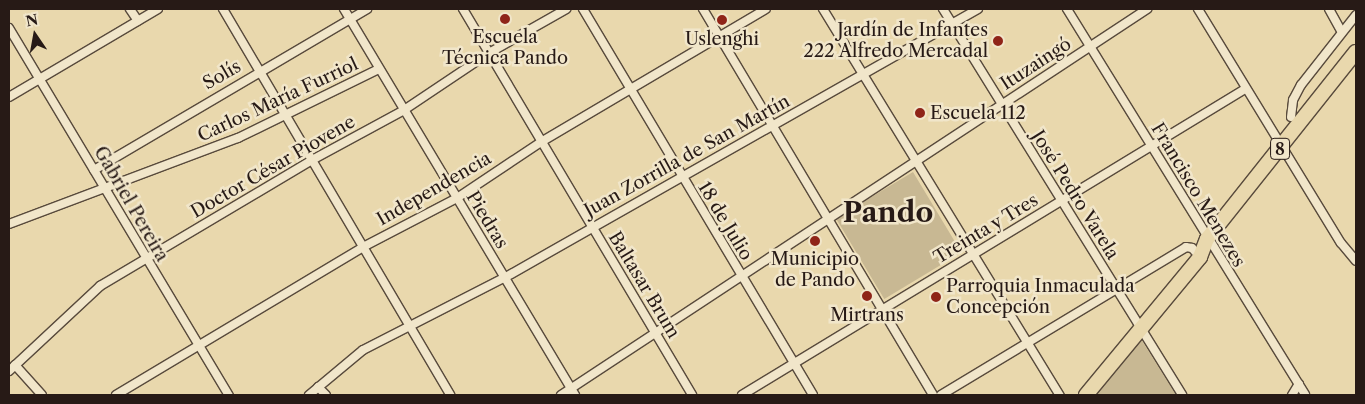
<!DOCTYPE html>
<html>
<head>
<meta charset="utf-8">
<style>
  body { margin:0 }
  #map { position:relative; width:1365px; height:404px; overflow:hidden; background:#e9d8ad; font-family:"Libre Caslon Text",serif }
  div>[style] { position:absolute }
  .green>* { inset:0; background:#c8b893; transform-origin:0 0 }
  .roads { filter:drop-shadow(1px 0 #584a3c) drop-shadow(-1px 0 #584a3c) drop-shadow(0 1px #584a3c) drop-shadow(0 -1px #584a3c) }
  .street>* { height:8px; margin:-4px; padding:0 4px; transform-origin:4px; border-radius:4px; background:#f1e6ca }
  .highway>* { height:14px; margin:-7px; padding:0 7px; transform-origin:7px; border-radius:7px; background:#e9d8ad }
  .dots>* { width:14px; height:14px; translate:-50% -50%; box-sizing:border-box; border:2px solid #f1e6ca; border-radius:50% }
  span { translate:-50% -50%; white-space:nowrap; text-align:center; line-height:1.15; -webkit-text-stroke:5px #f1e6ca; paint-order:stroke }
  .shield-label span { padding:1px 4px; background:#f1e6ca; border:1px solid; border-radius:4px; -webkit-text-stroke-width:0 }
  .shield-label { font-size:16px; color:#271a16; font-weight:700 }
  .poi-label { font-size:18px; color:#271a16 }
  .right { translate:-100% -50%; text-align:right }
  .left { translate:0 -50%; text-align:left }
  .street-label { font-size:18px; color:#271a16 }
  .town-label { font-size:28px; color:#271a16; font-weight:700 }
  .frame { position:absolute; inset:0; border:10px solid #271a16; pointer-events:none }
  .north { position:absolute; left:10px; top:10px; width:50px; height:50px; -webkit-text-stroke:4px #f1e6ca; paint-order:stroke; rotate:348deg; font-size:14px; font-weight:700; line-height:20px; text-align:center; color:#271a16 }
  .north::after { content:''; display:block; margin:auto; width:18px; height:22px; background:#271a16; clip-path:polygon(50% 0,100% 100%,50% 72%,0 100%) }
</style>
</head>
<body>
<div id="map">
  <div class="green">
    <div style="left:913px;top:172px;width:94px;height:90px;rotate:59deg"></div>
    <div style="clip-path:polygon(1139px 336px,1176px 395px,1088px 395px)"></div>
  </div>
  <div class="roads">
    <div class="street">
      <div style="left:130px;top:9px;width:14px;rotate:56deg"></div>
      <div style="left:223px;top:9px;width:448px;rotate:59.5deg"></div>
      <div style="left:344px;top:9px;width:450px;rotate:59.1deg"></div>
      <div style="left:463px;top:9px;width:449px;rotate:59.3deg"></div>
      <div style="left:583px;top:9px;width:449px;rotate:59.2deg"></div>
      <div style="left:703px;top:9px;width:449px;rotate:59.2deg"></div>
      <div style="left:823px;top:9px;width:453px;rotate:58.5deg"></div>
      <div style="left:943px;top:9px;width:454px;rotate:58.2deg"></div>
      <div style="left:1067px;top:9px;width:453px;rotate:58.3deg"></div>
      <div style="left:1198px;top:9px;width:274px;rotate:58.6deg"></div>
      <div style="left:1341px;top:243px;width:23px;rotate:50deg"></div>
      <div style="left:1329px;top:9px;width:26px;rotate:61deg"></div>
      <div style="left:9px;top:28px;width:428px;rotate:59.1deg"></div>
      <div style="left:9px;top:97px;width:173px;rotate:-30.6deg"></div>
      <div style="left:1291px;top:117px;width:17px;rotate:-83deg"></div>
      <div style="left:1293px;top:100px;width:17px;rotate:-62deg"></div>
      <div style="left:1301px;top:85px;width:89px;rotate:-51.8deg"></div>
      <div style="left:94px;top:170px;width:317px;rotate:-30.5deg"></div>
      <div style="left:9px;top:224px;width:245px;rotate:-20.6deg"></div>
      <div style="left:238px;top:138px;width:157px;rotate:-26.1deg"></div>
      <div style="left:15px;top:365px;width:40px;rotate:48deg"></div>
      <div style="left:9px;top:371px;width:125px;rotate:-43deg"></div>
      <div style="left:100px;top:286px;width:247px;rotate:-30.7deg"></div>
      <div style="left:312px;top:160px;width:105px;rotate:-28.5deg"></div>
      <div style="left:404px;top:110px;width:102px;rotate:-33.8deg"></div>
      <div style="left:489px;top:53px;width:89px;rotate:-29.7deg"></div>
      <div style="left:318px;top:387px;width:11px;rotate:45deg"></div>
      <div style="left:116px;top:395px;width:288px;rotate:-30.9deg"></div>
      <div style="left:363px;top:247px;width:106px;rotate:-27.5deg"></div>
      <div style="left:457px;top:198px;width:101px;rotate:-33.7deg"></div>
      <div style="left:541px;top:142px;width:261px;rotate:-30.6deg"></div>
      <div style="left:309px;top:395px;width:70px;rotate:-39.8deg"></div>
      <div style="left:363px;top:350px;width:158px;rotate:-27.1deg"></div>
      <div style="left:504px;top:278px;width:545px;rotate:-29.58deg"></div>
      <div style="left:561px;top:395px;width:702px;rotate:-33.37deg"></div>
      <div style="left:742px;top:395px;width:589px;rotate:-31.31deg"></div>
      <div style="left:941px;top:395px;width:286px;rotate:-31.1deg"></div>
      <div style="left:1186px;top:247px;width:6px;rotate:9deg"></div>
      <div style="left:1192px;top:248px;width:12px;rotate:48deg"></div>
      <div style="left:1292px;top:395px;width:13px;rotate:-58deg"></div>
    </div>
    <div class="highway">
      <div style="left:1086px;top:395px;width:179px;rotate:-50.4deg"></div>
      <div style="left:1200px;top:257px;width:19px;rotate:-69deg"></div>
      <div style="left:1207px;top:239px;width:239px;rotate:-51.5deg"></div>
    </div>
  </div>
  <div class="dots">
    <div style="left:505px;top:19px;background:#8f2418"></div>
    <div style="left:722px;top:20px;background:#8f2418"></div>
    <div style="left:998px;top:41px;background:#8f2418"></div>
    <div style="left:920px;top:113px;background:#8f2418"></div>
    <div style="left:815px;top:241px;background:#8f2418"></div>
    <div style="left:867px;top:296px;background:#8f2418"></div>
    <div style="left:936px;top:297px;background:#8f2418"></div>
  </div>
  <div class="shield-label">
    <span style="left:1280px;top:149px">8</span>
  </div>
  <div class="poi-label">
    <span class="right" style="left:988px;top:41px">Jardín de Infantes<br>222 Alfredo Mercadal</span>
    <span style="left:505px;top:48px">Escuela<br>Técnica Pando</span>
    <span style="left:722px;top:39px">Uslenghi</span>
    <span class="left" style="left:930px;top:113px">Escuela 112</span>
    <span style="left:815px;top:270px">Municipio<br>de Pando</span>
    <span class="left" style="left:946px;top:297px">Parroquia Inmaculada<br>Concepción</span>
    <span style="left:867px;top:315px">Mirtrans</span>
  </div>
  <div class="street-label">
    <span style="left:1036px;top:64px;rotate:-33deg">Ituzaingó</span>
    <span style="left:222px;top:75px;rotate:-30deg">Solís</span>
    <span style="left:278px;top:100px;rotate:-25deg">Carlos María Furriol</span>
    <span style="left:687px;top:156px;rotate:-29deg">Juan Zorrilla de San Martín</span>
    <span style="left:273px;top:167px;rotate:-30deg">Doctor César Piovene</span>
    <span style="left:434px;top:189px;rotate:-30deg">Independencia</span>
    <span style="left:1075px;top:195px;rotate:58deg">José Pedro Varela</span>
    <span style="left:1198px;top:195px;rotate:59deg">Francisco Menezes</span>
    <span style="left:131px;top:204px;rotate:60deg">Gabriel Pereira</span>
    <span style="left:487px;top:220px;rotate:59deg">Piedras</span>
    <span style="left:725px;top:221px;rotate:59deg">18 de Julio</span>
    <span style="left:986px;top:229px;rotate:-31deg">Treinta y Tres</span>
    <span style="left:644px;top:285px;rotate:59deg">Baltasar Brum</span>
  </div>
  <div class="town-label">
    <span style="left:888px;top:212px">Pando</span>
  </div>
  <div class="frame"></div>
  <div class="north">N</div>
</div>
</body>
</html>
